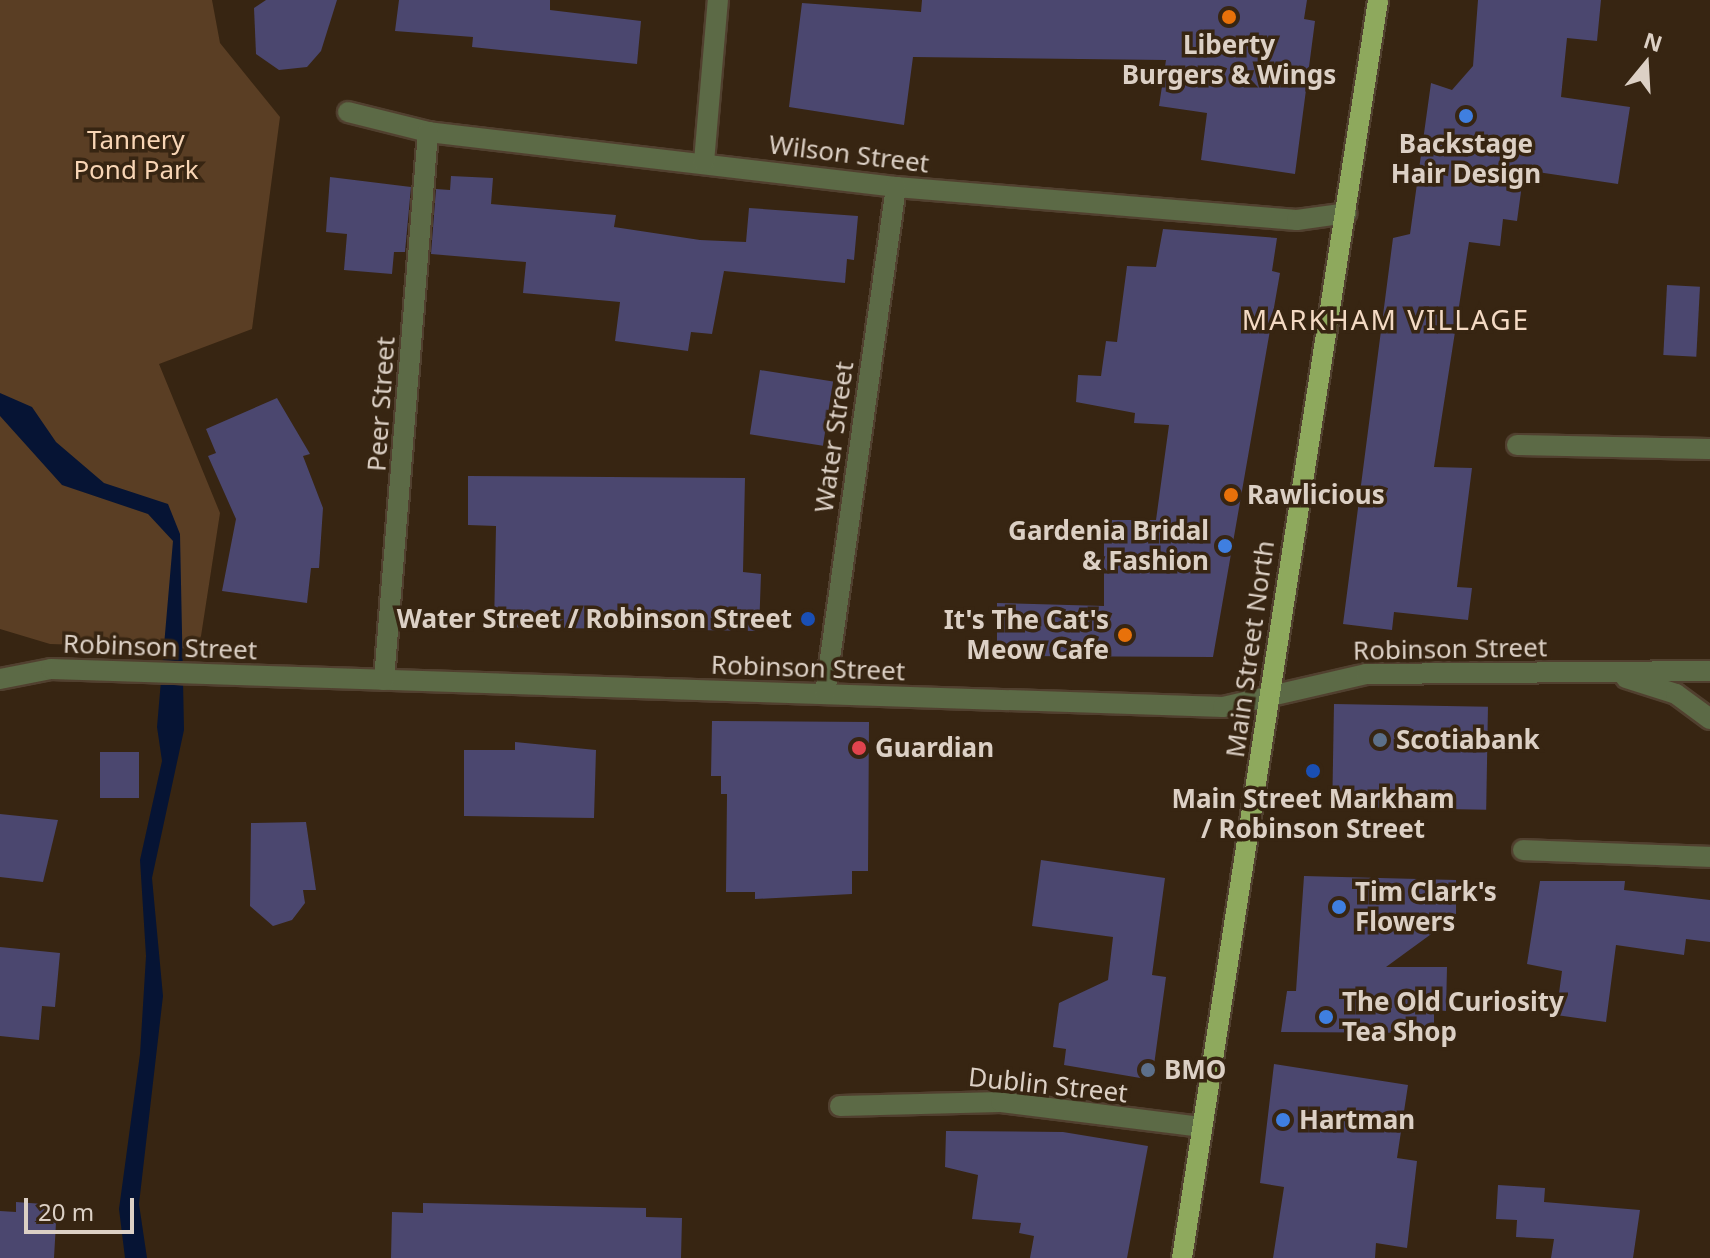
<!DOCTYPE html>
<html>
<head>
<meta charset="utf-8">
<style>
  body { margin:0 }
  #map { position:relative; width:1710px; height:1258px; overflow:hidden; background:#372512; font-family:"Noto Sans",sans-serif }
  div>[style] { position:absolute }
  .green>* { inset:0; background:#5a3e24 }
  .water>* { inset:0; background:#061434 }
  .building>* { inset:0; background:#4b476f; transform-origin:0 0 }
  .roads { filter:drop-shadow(2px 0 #51402f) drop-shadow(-2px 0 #51402f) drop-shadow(0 2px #51402f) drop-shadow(0 -2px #51402f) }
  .minor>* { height:20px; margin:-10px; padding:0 10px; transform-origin:10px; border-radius:10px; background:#5c6a46 }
  .major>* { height:20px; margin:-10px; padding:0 10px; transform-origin:10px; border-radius:10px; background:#8ea95d }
  .dots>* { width:22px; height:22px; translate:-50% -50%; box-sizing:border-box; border:4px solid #372512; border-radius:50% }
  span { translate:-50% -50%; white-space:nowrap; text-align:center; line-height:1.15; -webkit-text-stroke:7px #372512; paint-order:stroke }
  .poi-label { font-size:26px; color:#dcd0c5; font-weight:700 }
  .left { translate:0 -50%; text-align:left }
  .right { translate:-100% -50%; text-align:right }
  .park-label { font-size:26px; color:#f8d5b5 }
  .street-label { font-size:26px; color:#dcd0c5 }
  .neighbourhood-label { font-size:28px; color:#f4dac4; letter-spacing:2px }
  .north { position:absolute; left:1606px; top:24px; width:80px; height:80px; -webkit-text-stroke:6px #372512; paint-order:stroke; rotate:18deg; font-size:22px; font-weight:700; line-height:32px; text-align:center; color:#dcd0c5 }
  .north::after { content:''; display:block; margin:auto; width:28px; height:36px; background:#dcd0c5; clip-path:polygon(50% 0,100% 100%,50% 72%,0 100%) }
  .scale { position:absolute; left:24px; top:1198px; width:110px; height:36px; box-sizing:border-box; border:4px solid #dcd0c5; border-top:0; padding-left:10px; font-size:24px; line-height:28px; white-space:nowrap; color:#dcd0c5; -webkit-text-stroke:6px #372512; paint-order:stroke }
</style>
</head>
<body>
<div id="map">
  <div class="green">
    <div style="clip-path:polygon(0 0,212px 0,220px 43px,280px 117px,252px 329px,159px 364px,220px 513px,199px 649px,50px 644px,0 629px)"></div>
  </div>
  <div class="water">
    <div style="clip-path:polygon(0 393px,32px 407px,56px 442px,104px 483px,168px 504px,180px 534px,184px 730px,152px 878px,163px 996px,139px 1204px,147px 1258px,125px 1258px,119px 1209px,140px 1054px,146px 956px,140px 860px,162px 761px,157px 727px,173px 541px,148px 514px,62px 485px,0 416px)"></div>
  </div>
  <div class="building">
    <div style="clip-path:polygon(266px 0,337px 0,321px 51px,307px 67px,279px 70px,256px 54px,254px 8px)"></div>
    <div style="clip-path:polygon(399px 0,550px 0,550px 10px,641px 21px,637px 64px,472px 47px,473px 37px,395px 31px)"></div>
    <div style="clip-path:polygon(922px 0,1307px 0,1304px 19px,1315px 21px,1295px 174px,1201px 160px,1207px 113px,1159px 106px,1166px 60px,913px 57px,904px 125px,789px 107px,802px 3px,921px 12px)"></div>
    <div style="clip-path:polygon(1478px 0,1601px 0,1597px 41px,1567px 38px,1561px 97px,1630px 107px,1618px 184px,1524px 170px,1517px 221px,1503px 219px,1500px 246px,1469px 242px,1434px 467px,1472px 468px,1457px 587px,1472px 588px,1468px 620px,1394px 612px,1392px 630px,1343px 624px,1393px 238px,1410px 234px,1431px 83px,1452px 90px,1473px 66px)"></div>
    <div style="clip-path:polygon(451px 176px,493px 178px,491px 204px,616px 215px,614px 227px,700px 240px,746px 242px,749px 208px,858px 216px,854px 260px,847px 259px,845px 283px,724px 271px,712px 334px,691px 332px,688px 351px,615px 341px,620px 302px,523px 293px,526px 262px,431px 254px,436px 189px,450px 190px)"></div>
    <div style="clip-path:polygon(330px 177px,411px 187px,405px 252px,394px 252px,392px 274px,344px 270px,347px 234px,326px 232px)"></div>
    <div style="clip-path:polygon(1163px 229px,1277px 238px,1272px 271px,1280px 273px,1213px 657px,997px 656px,997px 603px,1104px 606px,1104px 520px,1156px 520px,1169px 425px,1134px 423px,1135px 413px,1076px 402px,1078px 375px,1101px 376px,1106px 341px,1117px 342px,1127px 266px,1156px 267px)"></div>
    <div style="left:1667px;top:285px;width:33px;height:70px;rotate:3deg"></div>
    <div style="left:760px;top:370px;width:74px;height:65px;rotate:9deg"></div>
    <div style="clip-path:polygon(277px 398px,310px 454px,303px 456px,323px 508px,319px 568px,311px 568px,307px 603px,222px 591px,236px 519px,208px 456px,216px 453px,206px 429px)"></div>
    <div style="clip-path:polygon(468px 476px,745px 478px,743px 572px,761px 574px,759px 631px,494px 627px,496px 526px,468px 525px)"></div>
    <div style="left:1334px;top:704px;width:154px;height:103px;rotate:1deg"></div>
    <div style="clip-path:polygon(712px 721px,869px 722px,868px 871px,852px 871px,852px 894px,755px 899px,755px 892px,726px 892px,727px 794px,721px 794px,721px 776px,711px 776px)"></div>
    <div style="clip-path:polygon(515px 742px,596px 750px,594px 818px,464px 816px,464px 750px,515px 750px)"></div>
    <div style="left:100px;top:752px;width:39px;height:46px"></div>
    <div style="clip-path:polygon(0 814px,58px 820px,43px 882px,0 877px)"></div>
    <div style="clip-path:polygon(306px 822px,316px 890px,303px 890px,305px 903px,292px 920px,273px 926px,250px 906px,251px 823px)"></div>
    <div style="clip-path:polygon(1041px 860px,1165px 878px,1152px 975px,1166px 977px,1152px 1080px,1064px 1065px,1066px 1049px,1053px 1047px,1059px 1003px,1108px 980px,1113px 937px,1032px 926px)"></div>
    <div style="clip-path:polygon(1304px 876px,1456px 880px,1456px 916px,1386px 967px,1447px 967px,1446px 1011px,1434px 1010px,1434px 1033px,1281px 1032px,1287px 991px,1296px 991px)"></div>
    <div style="clip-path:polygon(1540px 881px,1625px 881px,1624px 890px,1710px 900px,1710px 942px,1686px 939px,1684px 955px,1616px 945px,1606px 1022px,1556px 1015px,1562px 971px,1527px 964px)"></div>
    <div style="clip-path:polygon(0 947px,60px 953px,55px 1007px,42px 1006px,39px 1040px,0 1036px)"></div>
    <div style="clip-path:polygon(1274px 1064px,1408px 1085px,1397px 1158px,1417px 1161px,1407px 1248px,1376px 1243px,1375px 1258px,1273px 1258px,1284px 1187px,1260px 1183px)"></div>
    <div style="clip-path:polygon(946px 1131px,1063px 1132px,1148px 1146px,1127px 1258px,1030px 1258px,1034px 1236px,1019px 1233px,1021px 1223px,972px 1219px,978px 1175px,945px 1167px)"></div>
    <div style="clip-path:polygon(1498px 1185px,1545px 1188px,1544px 1202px,1640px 1210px,1633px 1258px,1551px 1258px,1554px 1239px,1516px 1237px,1517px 1220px,1496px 1219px)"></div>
    <div style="clip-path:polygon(16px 1202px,57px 1205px,54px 1258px,0 1258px,0 1211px,16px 1212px)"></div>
    <div style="clip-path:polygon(423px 1203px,646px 1208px,646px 1217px,682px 1218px,681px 1258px,391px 1258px,392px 1212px,423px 1213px)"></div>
  </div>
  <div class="roads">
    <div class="minor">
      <div style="left:348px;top:112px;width:82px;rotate:14deg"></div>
      <div style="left:428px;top:132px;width:471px;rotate:6.7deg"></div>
      <div style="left:896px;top:187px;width:402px;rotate:4.7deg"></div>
      <div style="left:1297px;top:220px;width:50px;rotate:-8deg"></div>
      <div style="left:704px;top:162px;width:163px;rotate:-85.1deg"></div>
      <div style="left:1517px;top:445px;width:193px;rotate:1.2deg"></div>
      <div style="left:1626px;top:678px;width:52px;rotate:17.7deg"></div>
      <div style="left:1676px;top:694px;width:42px;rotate:36.3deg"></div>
      <div style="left:0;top:679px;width:52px;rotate:-11.1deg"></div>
      <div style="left:51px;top:669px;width:1173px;rotate:1.86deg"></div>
      <div style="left:1223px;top:707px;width:147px;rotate:-13deg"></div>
      <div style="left:1366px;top:674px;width:344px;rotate:-0.5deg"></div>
      <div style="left:384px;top:680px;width:550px;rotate:-85.41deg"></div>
      <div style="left:825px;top:694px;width:512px;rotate:-82.03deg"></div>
      <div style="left:1523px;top:850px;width:187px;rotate:2.1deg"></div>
      <div style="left:840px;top:1106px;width:161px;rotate:-1.4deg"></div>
      <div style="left:1001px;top:1102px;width:203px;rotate:7.1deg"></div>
    </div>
    <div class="major">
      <div style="left:1182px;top:1258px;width:1273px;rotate:-81.14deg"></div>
    </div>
  </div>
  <div class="dots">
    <div style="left:1229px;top:17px;background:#e8710a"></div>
    <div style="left:1466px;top:116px;background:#3f7fe0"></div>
    <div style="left:1231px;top:495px;background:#e8710a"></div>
    <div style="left:1225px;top:546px;background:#3f7fe0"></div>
    <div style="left:808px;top:619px;background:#1a4fb4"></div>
    <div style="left:1125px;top:635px;background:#e8710a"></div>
    <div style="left:1380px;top:740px;background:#5c6f8a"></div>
    <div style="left:859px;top:748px;background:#e0444e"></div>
    <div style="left:1313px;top:771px;background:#1a4fb4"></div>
    <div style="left:1339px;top:907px;background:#3f7fe0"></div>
    <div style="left:1326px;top:1017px;background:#3f7fe0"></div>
    <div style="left:1148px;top:1070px;background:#5c6f8a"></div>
    <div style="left:1283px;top:1120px;background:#3f7fe0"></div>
  </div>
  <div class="poi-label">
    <span style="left:1229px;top:60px">Liberty<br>Burgers &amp; Wings</span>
    <span style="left:1466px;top:159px">Backstage<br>Hair Design</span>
    <span class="left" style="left:1247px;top:495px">Rawlicious</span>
    <span class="right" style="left:1209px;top:546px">Gardenia Bridal<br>&amp; Fashion</span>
    <span class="right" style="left:792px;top:619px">Water Street / Robinson Street</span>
    <span class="right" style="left:1109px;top:635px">It's The Cat's<br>Meow Cafe</span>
    <span class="left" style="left:1396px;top:740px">Scotiabank</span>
    <span class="left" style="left:875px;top:748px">Guardian</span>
    <span style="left:1313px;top:814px">Main Street Markham<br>/ Robinson Street</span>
    <span class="left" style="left:1355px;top:907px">Tim Clark's<br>Flowers</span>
    <span class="left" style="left:1342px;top:1017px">The Old Curiosity<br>Tea Shop</span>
    <span class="left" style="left:1164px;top:1070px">BMO</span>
    <span class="left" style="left:1299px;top:1120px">Hartman</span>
  </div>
  <div class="park-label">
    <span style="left:136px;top:155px">Tannery<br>Pond Park</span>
  </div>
  <div class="street-label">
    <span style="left:849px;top:154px;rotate:7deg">Wilson Street</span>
    <span style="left:381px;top:404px;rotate:-86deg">Peer Street</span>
    <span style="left:834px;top:437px;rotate:-82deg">Water Street</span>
    <span style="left:160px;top:647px;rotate:2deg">Robinson Street</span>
    <span style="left:1250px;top:649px;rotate:-82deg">Main Street North</span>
    <span style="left:1450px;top:649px;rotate:-1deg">Robinson Street</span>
    <span style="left:808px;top:668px;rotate:2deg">Robinson Street</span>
    <span style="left:1048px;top:1085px;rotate:6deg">Dublin Street</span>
  </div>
  <div class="neighbourhood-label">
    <span style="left:1386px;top:319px">MARKHAM VILLAGE</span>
  </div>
  <div class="north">N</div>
  <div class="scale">20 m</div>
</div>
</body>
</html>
